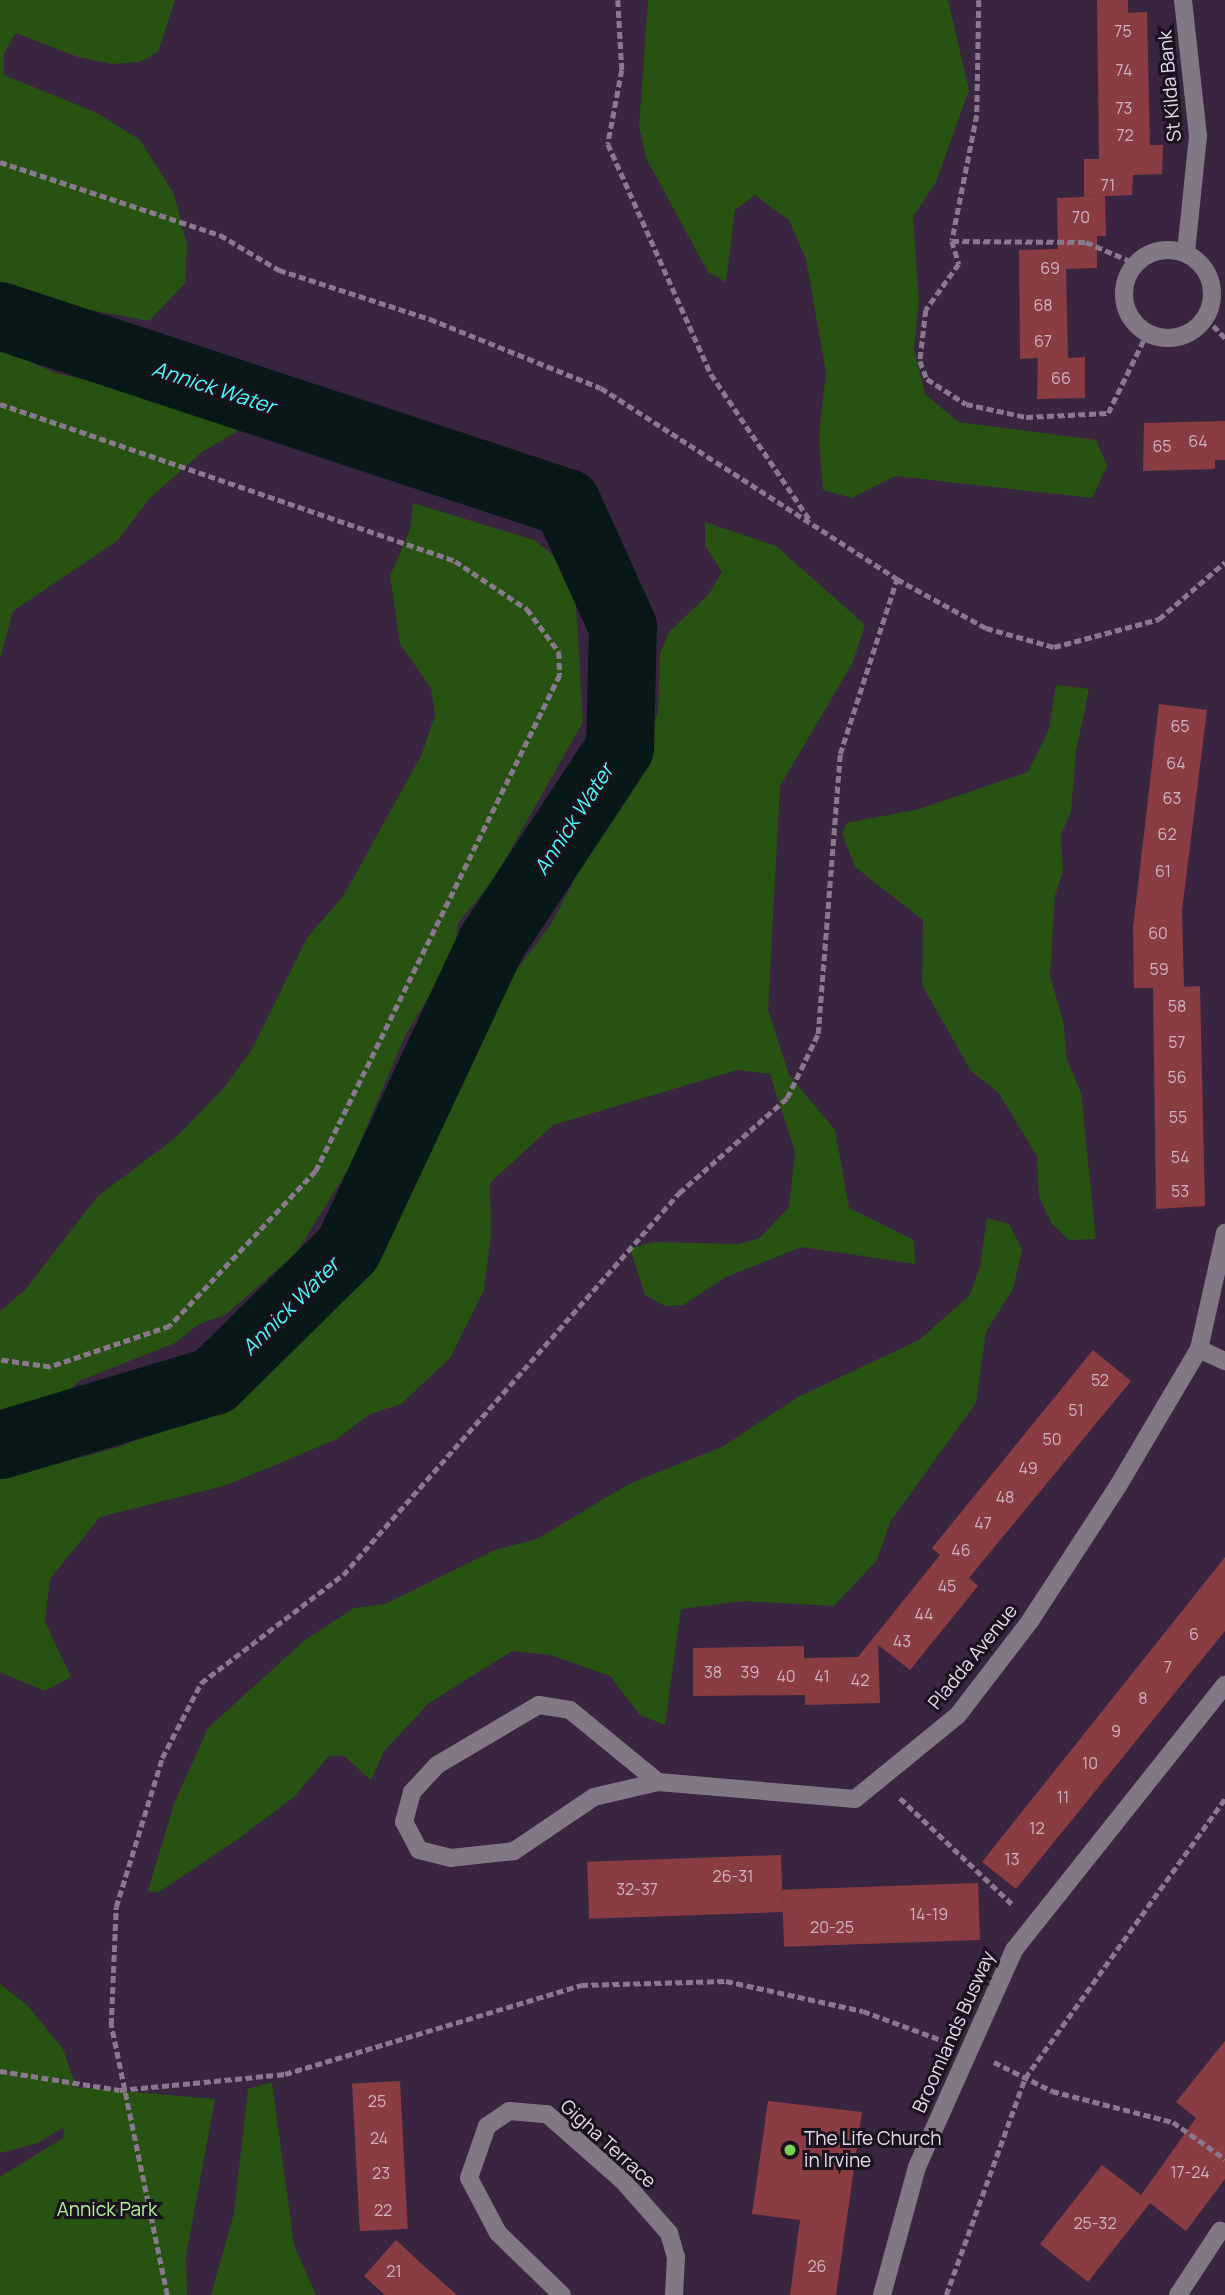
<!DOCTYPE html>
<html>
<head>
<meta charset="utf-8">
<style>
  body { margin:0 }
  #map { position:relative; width:1225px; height:2295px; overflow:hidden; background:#392540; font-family:Manrope,sans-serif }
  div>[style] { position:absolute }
  .green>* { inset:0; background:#285211 }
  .river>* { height:68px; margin:-34px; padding:0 34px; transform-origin:34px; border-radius:34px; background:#081818 }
  .building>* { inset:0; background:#8a3c43; transform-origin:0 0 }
  .path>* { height:4.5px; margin-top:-2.25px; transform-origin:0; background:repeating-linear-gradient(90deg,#89788e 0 7px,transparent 0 10.5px) }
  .minor>* { height:18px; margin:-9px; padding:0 9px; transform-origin:9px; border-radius:9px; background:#817785 }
  .minor>.ring { margin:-9px; padding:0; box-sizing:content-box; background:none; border:18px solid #817785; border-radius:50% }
  .dots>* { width:19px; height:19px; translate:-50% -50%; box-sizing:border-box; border:4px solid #1b121f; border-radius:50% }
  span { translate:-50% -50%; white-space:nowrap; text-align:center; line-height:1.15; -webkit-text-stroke:6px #1b121f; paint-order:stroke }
  .number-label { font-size:16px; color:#cfb2c0 }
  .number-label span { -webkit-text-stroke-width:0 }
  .street-label { font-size:19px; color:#e6d9ea }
  .poi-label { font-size:19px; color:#e6d9ea }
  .left { translate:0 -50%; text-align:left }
  .park-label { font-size:19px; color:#b2f297 }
  .water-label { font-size:21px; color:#4ef9fc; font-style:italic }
</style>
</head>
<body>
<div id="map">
  <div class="green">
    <div style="clip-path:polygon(0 0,175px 0,158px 52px,140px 62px,112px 64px,78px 57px,16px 33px,4px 53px,4px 75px,95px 112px,140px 140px,174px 194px,187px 245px,185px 283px,149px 321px,0 293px)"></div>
    <div style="clip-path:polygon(648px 0,948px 0,969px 90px,936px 182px,913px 217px,919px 302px,914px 350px,925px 394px,958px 422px,1096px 440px,1107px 466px,1092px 498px,895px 476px,852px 498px,823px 490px,819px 436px,826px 372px,806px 259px,789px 220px,755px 195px,735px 210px,726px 282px,708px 272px,646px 158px,639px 126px)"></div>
    <div style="clip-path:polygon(0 349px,58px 374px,123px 387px,162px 403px,203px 408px,246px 426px,202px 452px,150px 498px,117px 541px,13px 611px,0 658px)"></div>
    <div style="clip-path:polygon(413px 503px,534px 540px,554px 556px,575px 588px,583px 722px,494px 879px,458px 923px,454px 954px,405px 1036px,349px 1168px,296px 1253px,225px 1315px,199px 1324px,175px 1343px,79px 1381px,37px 1419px,0 1425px,0 1311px,25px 1290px,97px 1197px,174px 1139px,224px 1088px,251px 1051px,307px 938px,344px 895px,422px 754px,435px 715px,431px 688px,400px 644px,390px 576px,410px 530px)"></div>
    <div style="clip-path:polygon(705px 522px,776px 546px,865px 625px,852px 664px,780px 786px,768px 1010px,789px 1075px,835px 1130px,849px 1208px,914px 1240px,915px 1264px,802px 1247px,726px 1277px,683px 1305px,665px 1306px,645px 1295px,630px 1248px,654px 1242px,739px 1244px,760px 1238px,789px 1207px,795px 1152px,770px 1074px,737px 1070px,553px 1125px,490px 1183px,491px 1234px,484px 1290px,450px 1358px,401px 1404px,370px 1414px,337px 1439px,227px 1485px,100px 1517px,50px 1579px,45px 1622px,71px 1677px,45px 1691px,0 1672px,0 1479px,116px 1448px,195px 1417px,270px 1359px,296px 1346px,328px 1308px,371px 1244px,417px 1153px,445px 1118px,496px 998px,551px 924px,571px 887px,589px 835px,645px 744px,658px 713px,660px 654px,669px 632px,709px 594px,722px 572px,705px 545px)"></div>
    <div style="clip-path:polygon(1056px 685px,1089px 689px,1076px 751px,1071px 812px,1061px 834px,1063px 871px,1055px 895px,1050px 976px,1063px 1020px,1067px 1060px,1081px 1093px,1096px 1239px,1069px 1240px,1052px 1224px,1039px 1197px,1037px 1156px,998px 1092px,971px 1071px,922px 985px,923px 920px,855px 867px,842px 833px,847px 823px,919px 809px,1028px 772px,1049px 729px)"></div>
    <div style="clip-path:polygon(987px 1218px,1009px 1224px,1022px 1249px,1013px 1289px,986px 1332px,976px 1403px,890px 1522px,877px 1560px,834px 1606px,743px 1601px,681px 1609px,665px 1725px,640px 1715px,610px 1676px,551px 1655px,512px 1651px,429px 1703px,384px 1751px,371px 1780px,344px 1756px,329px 1756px,294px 1797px,238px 1839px,159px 1892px,148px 1891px,174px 1804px,208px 1728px,305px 1640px,354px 1608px,385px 1604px,495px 1550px,537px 1539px,629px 1484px,722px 1447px,798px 1397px,919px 1340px,970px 1295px,980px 1266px)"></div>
    <div style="clip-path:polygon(0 1984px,27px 2005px,63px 2049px,76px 2087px,215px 2099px,186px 2256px,187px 2295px,0 2295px,0 2177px,63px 2138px,65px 2126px,38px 2143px,0 2153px)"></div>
    <div style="clip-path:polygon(272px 2082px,294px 2245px,316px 2295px,211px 2295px,234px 2213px,248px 2089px)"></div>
  </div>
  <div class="river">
    <div style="left:0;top:316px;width:597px;rotate:18.25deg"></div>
    <div style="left:567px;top:503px;width:136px;rotate:65.7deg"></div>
    <div style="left:623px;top:627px;width:121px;rotate:91.4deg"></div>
    <div style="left:620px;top:748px;width:232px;rotate:123.4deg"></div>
    <div style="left:492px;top:942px;width:339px;rotate:115.1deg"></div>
    <div style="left:348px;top:1249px;width:188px;rotate:135.4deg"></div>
    <div style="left:214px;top:1381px;width:223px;rotate:163.3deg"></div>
  </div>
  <div class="building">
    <div style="clip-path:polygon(1097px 0,1128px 0,1128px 13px,1147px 12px,1150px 145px,1163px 145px,1162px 174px,1133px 175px,1132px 195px,1084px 197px,1084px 159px,1099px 159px)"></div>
    <div style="clip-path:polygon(1105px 196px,1106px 236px,1097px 236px,1097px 268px,1066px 269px,1068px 358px,1085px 357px,1085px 398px,1037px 399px,1038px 358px,1020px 359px,1019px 250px,1058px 249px,1057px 198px)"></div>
    <div style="clip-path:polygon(1225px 421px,1225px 460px,1215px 460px,1215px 469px,1143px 471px,1144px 423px)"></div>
    <div style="clip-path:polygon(1159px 704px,1207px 710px,1182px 911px,1184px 987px,1200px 986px,1205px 1206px,1156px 1209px,1153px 988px,1134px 988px,1133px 928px)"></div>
    <div style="clip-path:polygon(1093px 1350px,1131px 1381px,969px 1578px,978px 1586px,910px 1670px,878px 1645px,880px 1703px,805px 1705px,805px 1695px,693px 1696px,693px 1648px,804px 1646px,804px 1658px,858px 1657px,940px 1555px,932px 1548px)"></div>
    <div style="clip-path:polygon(1225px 1557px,1225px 1631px,1016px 1889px,982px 1862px)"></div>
    <div style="left:781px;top:1855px;width:57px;height:194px;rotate:88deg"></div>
    <div style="left:978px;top:1883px;width:57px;height:196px;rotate:88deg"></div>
    <div style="clip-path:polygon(1225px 2041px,1225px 2179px,1186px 2231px,1150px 2203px,1088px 2282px,1040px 2244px,1102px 2165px,1141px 2195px,1196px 2118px,1176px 2102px)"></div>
    <div style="left:400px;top:2081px;width:148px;height:48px;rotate:87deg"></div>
    <div style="clip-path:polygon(768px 2101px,862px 2112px,836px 2295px,790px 2295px,800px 2220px,752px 2214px)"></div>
    <div style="clip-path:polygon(396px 2240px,424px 2266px,457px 2295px,385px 2295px,364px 2276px)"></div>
  </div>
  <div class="path">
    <div style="left:618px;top:0;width:70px;rotate:86.7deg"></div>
    <div style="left:622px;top:70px;width:75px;rotate:100.7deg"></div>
    <div style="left:608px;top:144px;width:252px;rotate:65.9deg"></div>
    <div style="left:711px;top:374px;width:175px;rotate:55.9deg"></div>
    <div style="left:979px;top:0;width:115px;rotate:91deg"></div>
    <div style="left:977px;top:115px;width:128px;rotate:101.2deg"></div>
    <div style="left:952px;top:241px;width:134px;rotate:0.4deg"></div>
    <div style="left:1086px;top:242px;width:56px;rotate:23.3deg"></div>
    <div style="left:0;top:162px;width:232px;rotate:18.4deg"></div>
    <div style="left:220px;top:235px;width:69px;rotate:30.7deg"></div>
    <div style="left:279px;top:270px;width:159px;rotate:18deg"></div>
    <div style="left:430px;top:319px;width:184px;rotate:22deg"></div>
    <div style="left:601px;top:388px;width:352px;rotate:32.8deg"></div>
    <div style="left:897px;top:579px;width:102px;rotate:28.8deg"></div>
    <div style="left:986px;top:628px;width:71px;rotate:15.6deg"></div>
    <div style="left:1054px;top:647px;width:109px;rotate:-14.9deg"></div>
    <div style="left:1159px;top:619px;width:87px;rotate:-40.8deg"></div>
    <div style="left:952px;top:241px;width:24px;rotate:73deg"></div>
    <div style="left:959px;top:264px;width:57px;rotate:125.7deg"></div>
    <div style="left:926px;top:310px;width:51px;rotate:96.7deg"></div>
    <div style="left:920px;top:361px;width:19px;rotate:69deg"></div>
    <div style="left:927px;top:379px;width:46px;rotate:32.7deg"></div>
    <div style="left:966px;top:404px;width:61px;rotate:12.2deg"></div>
    <div style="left:1026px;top:417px;width:82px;rotate:-2.8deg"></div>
    <div style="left:1108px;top:413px;width:89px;rotate:-64deg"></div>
    <div style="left:1206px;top:318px;width:28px;rotate:46deg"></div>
    <div style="left:0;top:404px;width:481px;rotate:19deg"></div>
    <div style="left:455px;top:561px;width:87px;rotate:33.7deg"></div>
    <div style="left:527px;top:609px;width:54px;rotate:53.3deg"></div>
    <div style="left:559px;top:652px;width:23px;rotate:88deg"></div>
    <div style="left:560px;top:675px;width:553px;rotate:116.19deg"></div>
    <div style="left:316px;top:1171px;width:213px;rotate:133.3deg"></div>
    <div style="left:170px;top:1326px;width:127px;rotate:161.1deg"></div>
    <div style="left:50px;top:1367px;width:50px;rotate:-172deg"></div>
    <div style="left:900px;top:1798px;width:156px;rotate:43.4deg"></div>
    <div style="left:994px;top:2062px;width:65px;rotate:26.6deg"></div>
    <div style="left:1052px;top:2091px;width:125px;rotate:14.4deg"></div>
    <div style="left:1173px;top:2122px;width:64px;rotate:35.4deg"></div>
    <div style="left:0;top:2071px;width:121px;rotate:9deg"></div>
    <div style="left:120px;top:2090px;width:166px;rotate:-5.5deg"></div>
    <div style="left:285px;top:2074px;width:309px;rotate:-16.7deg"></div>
    <div style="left:581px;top:1985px;width:145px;rotate:-1.6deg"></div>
    <div style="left:726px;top:1981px;width:140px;rotate:12.4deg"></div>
    <div style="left:863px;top:2011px;width:86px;rotate:20.3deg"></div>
    <div style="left:167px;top:2295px;width:276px;rotate:-101.7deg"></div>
    <div style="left:111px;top:2025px;width:118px;rotate:-87.6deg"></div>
    <div style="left:116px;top:1907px;width:156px;rotate:-72.8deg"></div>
    <div style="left:162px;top:1758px;width:85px;rotate:-62.5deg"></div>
    <div style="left:201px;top:1683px;width:178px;rotate:-37.3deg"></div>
    <div style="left:343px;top:1575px;width:509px;rotate:-48.67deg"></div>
    <div style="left:679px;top:1193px;width:144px;rotate:-41.3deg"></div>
    <div style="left:787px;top:1098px;width:71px;rotate:-64.2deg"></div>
    <div style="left:818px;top:1034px;width:281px;rotate:-85.5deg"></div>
    <div style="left:840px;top:754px;width:184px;rotate:-72deg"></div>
    <div style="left:946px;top:2295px;width:231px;rotate:-70deg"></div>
    <div style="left:1025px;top:2078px;width:343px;rotate:-54.4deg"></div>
  </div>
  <div class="minor">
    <div style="left:1183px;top:0;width:137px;rotate:83.7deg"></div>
    <div style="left:1198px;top:136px;width:118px;rotate:95.9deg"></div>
    <div class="ring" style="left:1124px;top:250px;width:70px;height:70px"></div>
    <div style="left:1199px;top:1349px;width:29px;rotate:25deg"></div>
    <div style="left:658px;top:1782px;width:66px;rotate:166.8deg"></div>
    <div style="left:594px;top:1797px;width:97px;rotate:146deg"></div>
    <div style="left:514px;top:1851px;width:63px;rotate:173.7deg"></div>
    <div style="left:451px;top:1858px;width:33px;rotate:-166deg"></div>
    <div style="left:419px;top:1850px;width:32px;rotate:-118deg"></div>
    <div style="left:404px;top:1822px;width:31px;rotate:-75deg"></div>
    <div style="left:412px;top:1792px;width:37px;rotate:-47deg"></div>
    <div style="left:437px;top:1765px;width:118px;rotate:-30.5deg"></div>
    <div style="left:539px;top:1705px;width:31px;rotate:9deg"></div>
    <div style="left:570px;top:1710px;width:114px;rotate:39.3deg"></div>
    <div style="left:658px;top:1782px;width:198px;rotate:4.9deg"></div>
    <div style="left:855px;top:1799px;width:133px;rotate:-39.2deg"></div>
    <div style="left:958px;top:1715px;width:118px;rotate:-52.5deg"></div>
    <div style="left:1030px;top:1621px;width:161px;rotate:-56.9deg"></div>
    <div style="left:1118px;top:1486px;width:159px;rotate:-59.4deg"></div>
    <div style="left:1199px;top:1349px;width:119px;rotate:-77.4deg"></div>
    <div style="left:562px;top:2295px;width:89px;rotate:-135.9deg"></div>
    <div style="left:498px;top:2233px;width:62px;rotate:-117.8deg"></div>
    <div style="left:469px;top:2178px;width:55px;rotate:-70.9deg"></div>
    <div style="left:487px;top:2126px;width:27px;rotate:-34deg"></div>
    <div style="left:509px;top:2111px;width:38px;rotate:5deg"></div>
    <div style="left:547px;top:2114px;width:103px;rotate:41.4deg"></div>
    <div style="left:624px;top:2182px;width:68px;rotate:48.6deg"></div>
    <div style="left:669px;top:2233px;width:25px;rotate:74deg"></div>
    <div style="left:676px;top:2257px;width:38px;rotate:93deg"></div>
    <div style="left:882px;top:2295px;width:133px;rotate:-74.7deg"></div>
    <div style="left:917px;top:2167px;width:238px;rotate:-65.9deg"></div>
    <div style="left:1014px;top:1950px;width:339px;rotate:-51.5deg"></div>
    <div style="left:1178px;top:2295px;width:77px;rotate:-56.7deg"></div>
  </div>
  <div class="dots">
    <div style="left:790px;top:2150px;background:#7cd154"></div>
  </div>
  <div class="number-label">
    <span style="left:1123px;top:31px">75</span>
    <span style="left:1124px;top:70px">74</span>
    <span style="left:1124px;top:108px">73</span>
    <span style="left:1125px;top:135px">72</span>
    <span style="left:1108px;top:185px">71</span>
    <span style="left:1081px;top:217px">70</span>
    <span style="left:1050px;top:268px">69</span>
    <span style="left:1043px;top:305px">68</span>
    <span style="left:1043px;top:341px">67</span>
    <span style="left:1061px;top:378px">66</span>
    <span style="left:1198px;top:441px">64</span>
    <span style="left:1162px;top:446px">65</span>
    <span style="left:1180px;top:726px">65</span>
    <span style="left:1176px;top:763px">64</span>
    <span style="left:1172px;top:798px">63</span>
    <span style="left:1167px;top:834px">62</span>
    <span style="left:1163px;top:871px">61</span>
    <span style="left:1158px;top:933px">60</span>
    <span style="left:1159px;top:969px">59</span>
    <span style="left:1177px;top:1006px">58</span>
    <span style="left:1177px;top:1042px">57</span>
    <span style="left:1177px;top:1077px">56</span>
    <span style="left:1178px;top:1117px">55</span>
    <span style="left:1180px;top:1157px">54</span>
    <span style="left:1180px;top:1191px">53</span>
    <span style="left:1100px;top:1380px">52</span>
    <span style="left:1076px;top:1410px">51</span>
    <span style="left:1052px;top:1439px">50</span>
    <span style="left:1028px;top:1468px">49</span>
    <span style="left:1005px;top:1497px">48</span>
    <span style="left:983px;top:1523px">47</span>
    <span style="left:961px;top:1550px">46</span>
    <span style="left:947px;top:1586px">45</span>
    <span style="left:924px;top:1614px">44</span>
    <span style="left:1194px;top:1634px">6</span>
    <span style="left:902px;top:1641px">43</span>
    <span style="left:1168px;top:1667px">7</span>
    <span style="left:713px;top:1672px">38</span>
    <span style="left:750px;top:1672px">39</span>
    <span style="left:786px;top:1676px">40</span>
    <span style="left:822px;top:1676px">41</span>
    <span style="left:860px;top:1680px">42</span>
    <span style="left:1143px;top:1698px">8</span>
    <span style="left:1116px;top:1731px">9</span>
    <span style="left:1090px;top:1763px">10</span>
    <span style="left:1063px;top:1797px">11</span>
    <span style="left:1037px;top:1828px">12</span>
    <span style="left:1012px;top:1859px">13</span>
    <span style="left:733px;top:1876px">26-31</span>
    <span style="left:637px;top:1889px">32-37</span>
    <span style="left:929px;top:1914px">14-19</span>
    <span style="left:832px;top:1927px">20-25</span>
    <span style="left:377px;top:2101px">25</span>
    <span style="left:379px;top:2138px">24</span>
    <span style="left:1190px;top:2172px">17-24</span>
    <span style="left:381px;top:2173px">23</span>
    <span style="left:383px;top:2210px">22</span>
    <span style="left:1095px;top:2223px">25-32</span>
    <span style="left:817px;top:2266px">26</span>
    <span style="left:394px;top:2271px">21</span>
  </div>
  <div class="street-label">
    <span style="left:1170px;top:86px;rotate:-95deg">St Kilda Bank</span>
    <span style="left:973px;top:1657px;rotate:-51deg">Pladda Avenue</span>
    <span style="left:954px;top:2032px;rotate:-66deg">Broomlands Busway</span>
    <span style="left:608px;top:2144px;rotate:42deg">Gigha Terrace</span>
  </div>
  <div class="poi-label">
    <span class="left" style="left:804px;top:2150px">The Life Church<br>in Irvine</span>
  </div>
  <div class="park-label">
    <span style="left:107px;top:2210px">Annick Park</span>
  </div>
  <div class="water-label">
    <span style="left:214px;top:387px;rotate:18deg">Annick Water</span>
    <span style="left:573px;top:819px;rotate:-57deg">Annick Water</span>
    <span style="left:290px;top:1306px;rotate:-45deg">Annick Water</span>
  </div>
</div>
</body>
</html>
